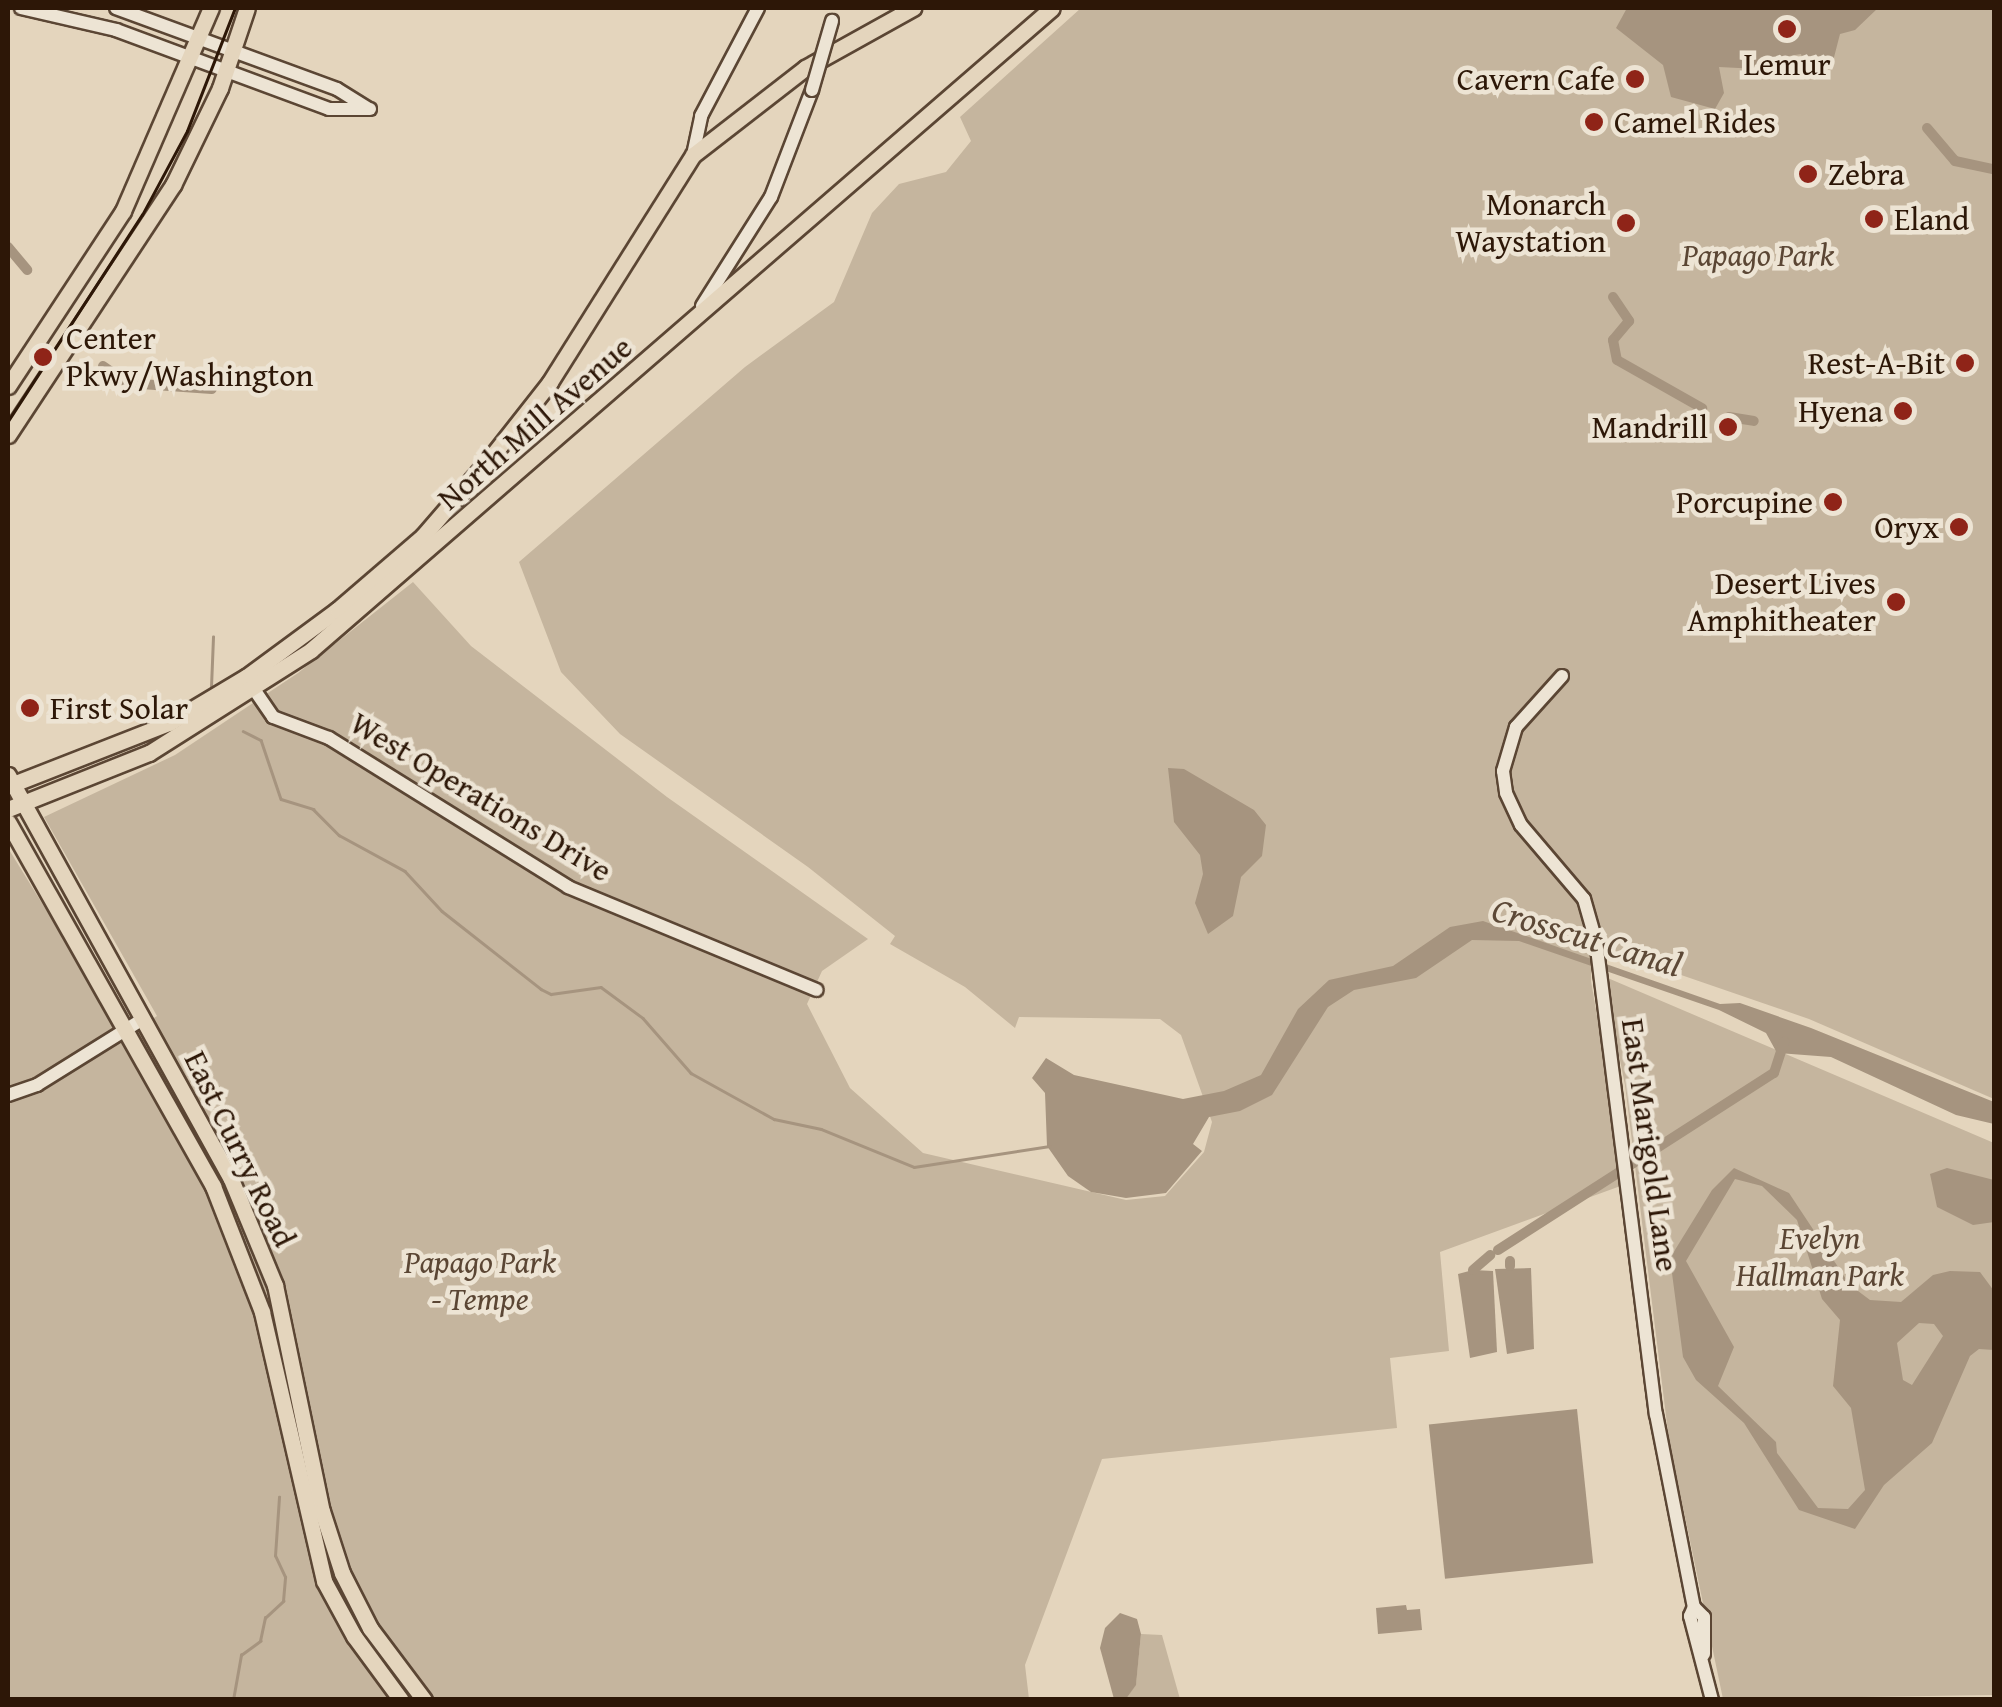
<!DOCTYPE html>
<html>
<head>
<meta charset="utf-8">
<style>
  body { margin:0 }
  #map { position:relative; width:2002px; height:1707px; overflow:hidden; background:#e4d5bd; font-family:"Gentium Book Plus",serif }
  div>[style] { position:absolute }
  .green>* { inset:0; background:#c5b59e }
  .water>* { inset:0; background:#a6947f; transform-origin:0 0 }
  .stream>* { height:2.5px; margin:-1.25px; padding:0 1.25px; transform-origin:1.25px; border-radius:1.25px; background:#a6947f }
  .canal>* { height:10px; margin:-5px; padding:0 5px; transform-origin:5px; border-radius:5px; background:#a6947f }
  .roads { filter:drop-shadow(2px 0 #5b4634) drop-shadow(-2px 0 #5b4634) drop-shadow(0 2px #5b4634) drop-shadow(0 -2px #5b4634) }
  .minor>* { height:12px; margin:-6px; padding:0 6px; transform-origin:6px; border-radius:6px; background:#ede4d4 }
  .major>* { height:15px; margin:-7.5px; padding:0 7.5px; transform-origin:7.5px; border-radius:7.5px; background:#e4d5bd }
  .tram>* { height:2.5px; margin:-1.25px; padding:0 1.25px; transform-origin:1.25px; border-radius:1.25px; background:#2d1707 }
  .bridges { filter:drop-shadow(2px 0 #5b4634) drop-shadow(-2px 0 #5b4634) drop-shadow(0 2px #5b4634) drop-shadow(0 -2px #5b4634) }
  .minor-bridge>* { height:12px; margin:-6px; padding:0 6px; transform-origin:6px; border-radius:6px; background:#ede4d4 }
  .dots>* { width:28px; height:28px; translate:-50% -50%; box-sizing:border-box; border:5px solid #ede4d4; border-radius:50% }
  span { translate:-50% -50%; white-space:nowrap; text-align:center; line-height:1.15; -webkit-text-stroke:9px #ede4d4; paint-order:stroke }
  .poi-label { font-size:32px; color:#2d1707 }
  .right { translate:-100% -50%; text-align:right }
  .left { translate:0 -50%; text-align:left }
  .park-label { font-size:32px; color:#5b4634; font-style:italic }
  .street-label { font-size:32px; color:#2d1707 }
  .water-label { font-size:35px; color:#5d4937; font-style:italic }
  .frame { position:absolute; inset:0; border:10px solid #2d1707; pointer-events:none }
</style>
</head>
<body>
<div id="map">
  <div class="green">
    <div style="clip-path:polygon(1081px 8px,1994px 8px,1994px 1099px,1809px 1019px,1591px 944px,1591px 981px,1626px 1184px,1440px 1252px,1449px 1351px,1390px 1358px,1397px 1428px,1102px 1459px,1025px 1665px,1029px 1699px,8px 1700px,8px 1104px,47px 1088px,157px 1016px,44px 817px,175px 755px,298px 673px,413px 582px,471px 646px,667px 797px,868px 939px,822px 971px,807px 1004px,850px 1088px,923px 1153px,1126px 1200px,1165px 1196px,1204px 1152px,1212px 1122px,1181px 1035px,1160px 1019px,1019px 1017px,1015px 1028px,965px 987px,890px 944px,895px 936px,808px 867px,620px 734px,561px 672px,519px 562px,745px 367px,834px 302px,872px 213px,899px 184px,946px 172px,971px 141px,960px 117px)"></div>
    <div style="clip-path:polygon(8px 848px,117px 1025px,43px 1073px,8px 1088px)"></div>
    <div style="clip-path:polygon(1603px 976px,1994px 1143px,1994px 1695px,1723px 1699px,1669px 1440px,1625px 1085px)"></div>
    <div style="clip-path:polygon(1141px 1634px,1162px 1635px,1180px 1699px,1126px 1699px,1136px 1684px)"></div>
  </div>
  <div class="water">
    <div style="clip-path:polygon(1627px 8px,1878px 8px,1855px 30px,1840px 34px,1831px 69px,1821px 73px,1808px 74px,1801px 54px,1789px 56px,1778px 70px,1719px 67px,1724px 93px,1715px 109px,1671px 97px,1663px 65px,1616px 28px)"></div>
    <div style="clip-path:polygon(1168px 768px,1184px 769px,1254px 810px,1266px 825px,1262px 856px,1241px 877px,1233px 916px,1208px 934px,1195px 903px,1203px 874px,1200px 855px,1174px 822px)"></div>
    <div style="clip-path:polygon(1483px 921px,1720px 1004px,1740px 1003px,1811px 1028px,1994px 1102px,1994px 1124px,1956px 1115px,1831px 1057px,1777px 1053px,1766px 1033px,1719px 1010px,1519px 941px,1472px 940px,1416px 978px,1354px 990px,1328px 1007px,1272px 1095px,1240px 1111px,1209px 1117px,1193px 1144px,1202px 1151px,1166px 1193px,1126px 1198px,1091px 1192px,1068px 1176px,1047px 1146px,1045px 1093px,1032px 1078px,1046px 1058px,1074px 1075px,1183px 1099px,1224px 1091px,1261px 1075px,1298px 1009px,1329px 980px,1393px 966px,1450px 927px)"></div>
    <div style="clip-path:polygon(evenodd,1734px 1168px,1789px 1193px,1850px 1285px,1870px 1300px,1901px 1302px,1933px 1275px,1950px 1271px,1980px 1272px,1994px 1291px,1994px 1350px,1979px 1349px,1970px 1356px,1932px 1443px,1884px 1485px,1855px 1529px,1799px 1510px,1744px 1423px,1696px 1380px,1683px 1357px,1670px 1258px,1712px 1190px,1734px 1168px,1735px 1179px,1762px 1186px,1797px 1220px,1822px 1299px,1840px 1320px,1833px 1386px,1851px 1408px,1865px 1490px,1848px 1509px,1818px 1508px,1777px 1453px,1776px 1442px,1718px 1386px,1734px 1347px,1686px 1261px,1735px 1179px,1734px 1168px,1919px 1323px,1934px 1324px,1943px 1336px,1912px 1385px,1903px 1380px,1897px 1343px,1919px 1323px)"></div>
    <div style="clip-path:polygon(1947px 1168px,1994px 1180px,1994px 1222px,1973px 1225px,1937px 1207px,1930px 1174px)"></div>
    <div style="clip-path:polygon(1531px 1268px,1534px 1349px,1507px 1354px,1495px 1269px)"></div>
    <div style="clip-path:polygon(1473px 1270px,1493px 1271px,1497px 1352px,1470px 1358px,1458px 1274px)"></div>
    <div style="left:1577px;top:1409px;width:155px;height:149px;rotate:84deg"></div>
    <div style="clip-path:polygon(1406px 1605px,1407px 1610px,1420px 1609px,1422px 1630px,1378px 1634px,1376px 1608px)"></div>
    <div style="clip-path:polygon(1120px 1613px,1137px 1619px,1141px 1634px,1136px 1685px,1126px 1699px,1114px 1699px,1100px 1648px,1105px 1628px)"></div>
  </div>
  <div class="stream">
    <div style="left:211px;top:687px;width:50px;rotate:-87.7deg"></div>
    <div style="left:243px;top:731px;width:20px;rotate:27deg"></div>
    <div style="left:261px;top:740px;width:62px;rotate:71.3deg"></div>
    <div style="left:281px;top:799px;width:34px;rotate:17deg"></div>
    <div style="left:313px;top:809px;width:37px;rotate:45deg"></div>
    <div style="left:339px;top:835px;width:75px;rotate:28.6deg"></div>
    <div style="left:405px;top:871px;width:54px;rotate:47.2deg"></div>
    <div style="left:442px;top:911px;width:126px;rotate:38.2deg"></div>
    <div style="left:541px;top:989px;width:11px;rotate:27deg"></div>
    <div style="left:551px;top:994px;width:50px;rotate:-8deg"></div>
    <div style="left:601px;top:987px;width:52px;rotate:36.4deg"></div>
    <div style="left:643px;top:1018px;width:73px;rotate:48.9deg"></div>
    <div style="left:691px;top:1073px;width:95px;rotate:29deg"></div>
    <div style="left:774px;top:1119px;width:48px;rotate:12deg"></div>
    <div style="left:821px;top:1129px;width:100px;rotate:22.2deg"></div>
    <div style="left:914px;top:1167px;width:137px;rotate:-8.8deg"></div>
    <div style="left:233px;top:1700px;width:46px;rotate:-79.9deg"></div>
    <div style="left:241px;top:1655px;width:24px;rotate:-36deg"></div>
    <div style="left:260px;top:1641px;width:24px;rotate:-78deg"></div>
    <div style="left:265px;top:1618px;width:25px;rotate:-43deg"></div>
    <div style="left:283px;top:1601px;width:24px;rotate:-85deg"></div>
    <div style="left:285px;top:1577px;width:23px;rotate:-115deg"></div>
    <div style="left:275px;top:1556px;width:59px;rotate:-86.1deg"></div>
  </div>
  <div class="canal">
    <div style="left:1927px;top:128px;width:43px;rotate:49.7deg"></div>
    <div style="left:1955px;top:161px;width:40px;rotate:12deg"></div>
    <div style="left:8px;top:247px;width:30px;rotate:50deg"></div>
    <div style="left:1613px;top:297px;width:29px;rotate:56deg"></div>
    <div style="left:1629px;top:321px;width:25px;rotate:130deg"></div>
    <div style="left:1613px;top:340px;width:20px;rotate:79deg"></div>
    <div style="left:1617px;top:360px;width:98px;rotate:29.5deg"></div>
    <div style="left:103px;top:366px;width:29px;rotate:35deg"></div>
    <div style="left:127px;top:383px;width:85px;rotate:4deg"></div>
    <div style="left:1729px;top:417px;width:25px;rotate:9deg"></div>
    <div style="left:1498px;top:1250px;width:328px;rotate:-32.7deg"></div>
    <div style="left:1774px;top:1073px;width:33px;rotate:-72deg"></div>
    <div style="left:1510px;top:1261px;width:5px;rotate:90deg"></div>
    <div style="left:1473px;top:1270px;width:23px;rotate:-41deg"></div>
  </div>
  <div class="roads">
    <div class="minor">
      <div style="left:21px;top:8px;width:98px;rotate:13deg"></div>
      <div style="left:116px;top:30px;width:227px;rotate:20.3deg"></div>
      <div style="left:329px;top:109px;width:41px"></div>
      <div style="left:116px;top:8px;width:235px;rotate:20.1deg"></div>
      <div style="left:337px;top:89px;width:36px;rotate:32deg"></div>
      <div style="left:693px;top:155px;width:40px;rotate:-78deg"></div>
      <div style="left:701px;top:116px;width:122px;rotate:-62.2deg"></div>
      <div style="left:702px;top:306px;width:129px;rotate:-57.7deg"></div>
      <div style="left:771px;top:197px;width:115px;rotate:-69deg"></div>
      <div style="left:1562px;top:676px;width:69px;rotate:132deg"></div>
      <div style="left:1516px;top:727px;width:46px;rotate:106.5deg"></div>
      <div style="left:1503px;top:771px;width:22px;rotate:82deg"></div>
      <div style="left:1506px;top:793px;width:35px;rotate:65deg"></div>
      <div style="left:1521px;top:825px;width:97px;rotate:49.6deg"></div>
      <div style="left:1584px;top:899px;width:44px;rotate:74.1deg"></div>
      <div style="left:1596px;top:941px;width:477px;rotate:82.8deg"></div>
      <div style="left:1656px;top:1414px;width:197px;rotate:78.9deg"></div>
      <div style="left:1694px;top:1607px;width:10px;rotate:114deg"></div>
      <div style="left:1690px;top:1616px;width:87px;rotate:75.3deg"></div>
      <div style="left:247px;top:679px;width:46px;rotate:55.6deg"></div>
      <div style="left:273px;top:717px;width:60px;rotate:20.6deg"></div>
      <div style="left:329px;top:738px;width:282px;rotate:31.9deg"></div>
      <div style="left:568px;top:887px;width:269px;rotate:22.5deg"></div>
      <div style="left:8px;top:1095px;width:31px;rotate:-19deg"></div>
      <div style="left:37px;top:1085px;width:125px;rotate:-31.9deg"></div>
      <div style="left:1694px;top:1607px;width:14px;rotate:45deg"></div>
      <div style="left:1704px;top:1617px;width:37px;rotate:90deg"></div>
    </div>
    <div class="major">
      <div style="left:8px;top:386px;width:209px;rotate:-56.7deg"></div>
      <div style="left:123px;top:211px;width:221px;rotate:-66.6deg"></div>
      <div style="left:8px;top:435px;width:300px;rotate:-56.6deg"></div>
      <div style="left:173px;top:185px;width:108px;rotate:-64.1deg"></div>
      <div style="left:220px;top:88px;width:84px;rotate:-71.4deg"></div>
      <div style="left:8px;top:775px;width:461px;rotate:61.1deg"></div>
      <div style="left:231px;top:1179px;width:115px;rotate:67.5deg"></div>
      <div style="left:275px;top:1285px;width:231px;rotate:78.3deg"></div>
      <div style="left:322px;top:1511px;width:65px;rotate:72.1deg"></div>
      <div style="left:342px;top:1573px;width:62px;rotate:63deg"></div>
      <div style="left:370px;top:1628px;width:90px;rotate:53.1deg"></div>
      <div style="left:8px;top:786px;width:173px;rotate:-21.4deg"></div>
      <div style="left:169px;top:723px;width:90px;rotate:-30.9deg"></div>
      <div style="left:246px;top:677px;width:113px;rotate:-36.4deg"></div>
      <div style="left:337px;top:610px;width:113px;rotate:-40.7deg"></div>
      <div style="left:423px;top:536px;width:106px;rotate:-49.2deg"></div>
      <div style="left:492px;top:456px;width:94px;rotate:-51.9deg"></div>
      <div style="left:550px;top:382px;width:268px;rotate:-57.8deg"></div>
      <div style="left:693px;top:155px;width:142px;rotate:-37.8deg"></div>
      <div style="left:805px;top:68px;width:124px;rotate:-29.1deg"></div>
      <div style="left:8px;top:809px;width:152px;rotate:-21.7deg"></div>
      <div style="left:149px;top:753px;width:192px;rotate:-32.4deg"></div>
      <div style="left:311px;top:650px;width:980px;rotate:-40.91deg"></div>
      <div style="left:8px;top:822px;width:418px;rotate:60.6deg"></div>
      <div style="left:213px;top:1186px;width:135px;rotate:68.7deg"></div>
      <div style="left:262px;top:1312px;width:276px;rotate:77deg"></div>
      <div style="left:324px;top:1581px;width:63px;rotate:61.4deg"></div>
      <div style="left:354px;top:1636px;width:79px;rotate:53.7deg"></div>
    </div>
  </div>
  <div class="tram">
    <div style="left:8px;top:421px;width:246px;rotate:-57deg"></div>
    <div style="left:142px;top:215px;width:95px;rotate:-61.8deg"></div>
    <div style="left:187px;top:131px;width:132px;rotate:-68.7deg"></div>
  </div>
  <div class="bridges">
    <div class="minor-bridge">
      <div style="left:812px;top:90px;width:72px;rotate:-73.8deg"></div>
    </div>
  </div>
  <div class="dots">
    <div style="left:1787px;top:29px;background:#8f2418"></div>
    <div style="left:1635px;top:79px;background:#8f2418"></div>
    <div style="left:1594px;top:122px;background:#8f2418"></div>
    <div style="left:1808px;top:174px;background:#8f2418"></div>
    <div style="left:1874px;top:219px;background:#8f2418"></div>
    <div style="left:1626px;top:223px;background:#8f2418"></div>
    <div style="left:43px;top:357px;background:#8f2418"></div>
    <div style="left:1965px;top:363px;background:#8f2418"></div>
    <div style="left:1903px;top:411px;background:#8f2418"></div>
    <div style="left:1728px;top:427px;background:#8f2418"></div>
    <div style="left:1833px;top:502px;background:#8f2418"></div>
    <div style="left:1959px;top:527px;background:#8f2418"></div>
    <div style="left:1896px;top:602px;background:#8f2418"></div>
    <div style="left:30px;top:708px;background:#8f2418"></div>
  </div>
  <div class="poi-label">
    <span style="left:1787px;top:64px">Lemur</span>
    <span class="right" style="left:1615px;top:79px">Cavern Cafe</span>
    <span class="left" style="left:1614px;top:122px">Camel Rides</span>
    <span class="left" style="left:1828px;top:174px">Zebra</span>
    <span class="right" style="left:1606px;top:223px">Monarch<br>Waystation</span>
    <span class="left" style="left:1894px;top:219px">Eland</span>
    <span class="left" style="left:66px;top:357px">Center<br>Pkwy/Washington</span>
    <span class="right" style="left:1945px;top:363px">Rest-A-Bit</span>
    <span class="right" style="left:1883px;top:411px">Hyena</span>
    <span class="right" style="left:1708px;top:427px">Mandrill</span>
    <span class="right" style="left:1813px;top:502px">Porcupine</span>
    <span class="right" style="left:1939px;top:527px">Oryx</span>
    <span class="right" style="left:1876px;top:602px">Desert Lives<br>Amphitheater</span>
    <span class="left" style="left:50px;top:708px">First Solar</span>
  </div>
  <div class="park-label">
    <span style="left:1758px;top:255px">Papago Park</span>
    <span style="left:1820px;top:1257px">Evelyn<br>Hallman Park</span>
    <span style="left:480px;top:1281px">Papago Park<br>- Tempe</span>
  </div>
  <div class="street-label">
    <span style="left:535px;top:423px;rotate:-41deg">North Mill Avenue</span>
    <span style="left:481px;top:797px;rotate:31deg">West Operations Drive</span>
    <span style="left:1650px;top:1145px;rotate:82deg">East Marigold Lane</span>
    <span style="left:240px;top:1149px;rotate:64deg">East Curry Road</span>
  </div>
  <div class="water-label">
    <span style="left:1587px;top:937px;rotate:17deg">Crosscut Canal</span>
  </div>
  <div class="frame"></div>
</div>
</body>
</html>
